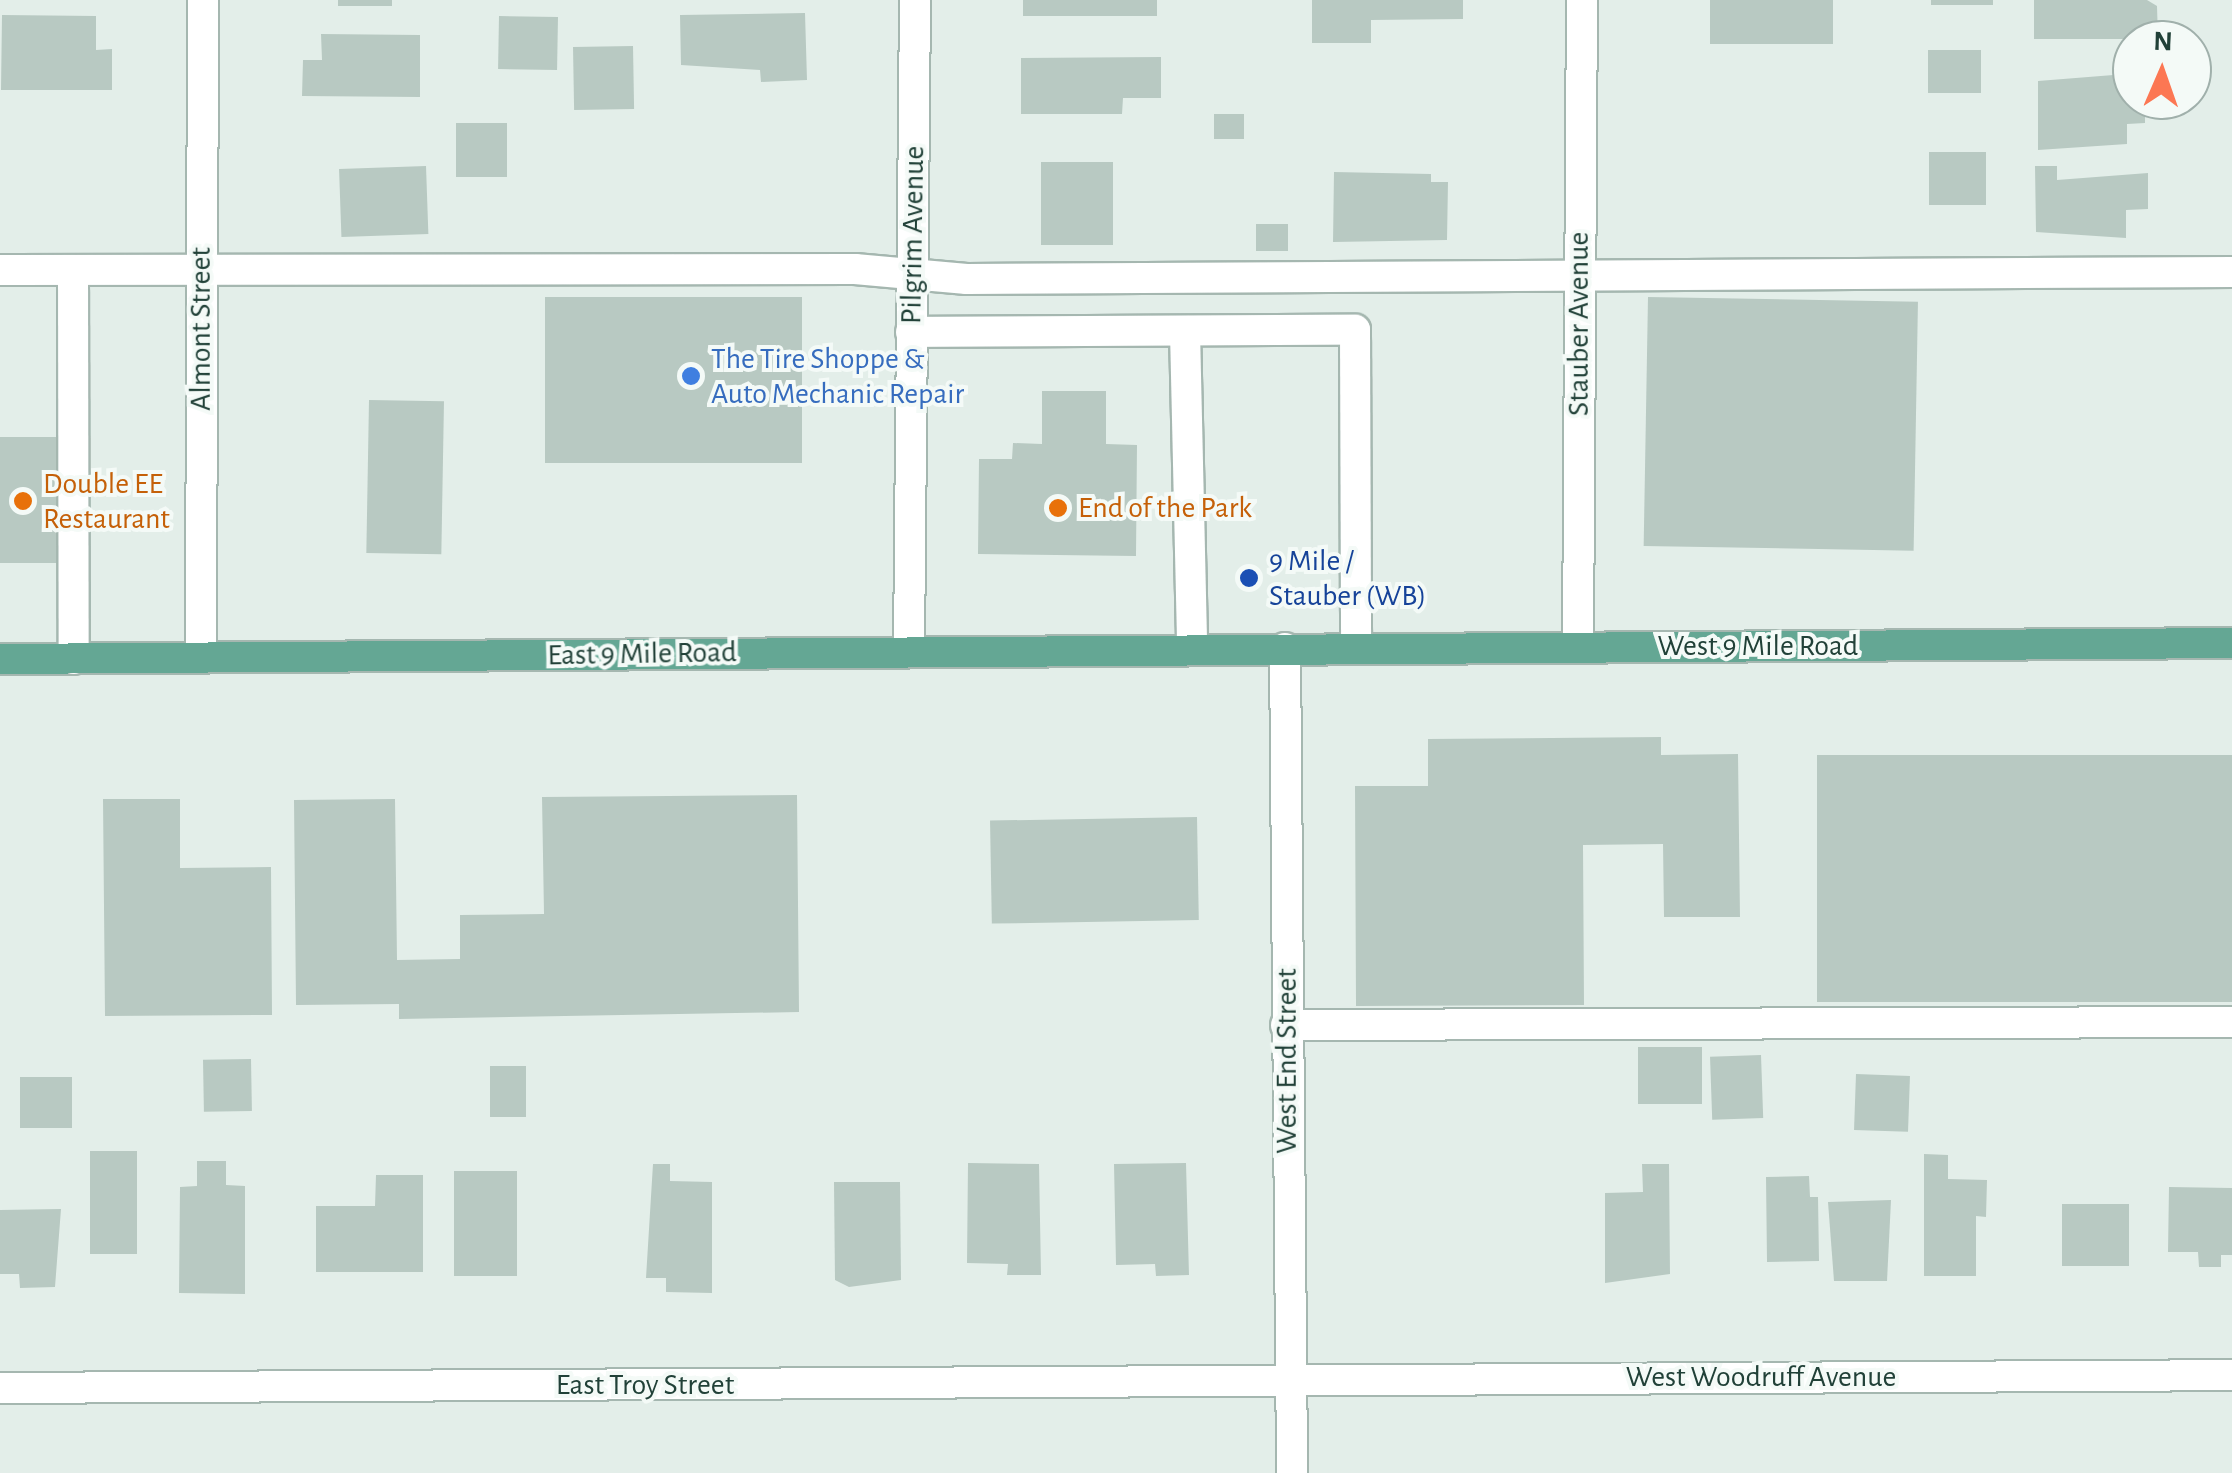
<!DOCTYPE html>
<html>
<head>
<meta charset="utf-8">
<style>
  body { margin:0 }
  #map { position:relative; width:2232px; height:1473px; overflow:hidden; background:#e3eee9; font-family:"Alegreya Sans",sans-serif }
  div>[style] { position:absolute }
  .building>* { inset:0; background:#b8c9c2; transform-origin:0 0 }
  .roads { filter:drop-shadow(2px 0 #a5b7b0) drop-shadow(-2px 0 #a5b7b0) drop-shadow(0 2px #a5b7b0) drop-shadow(0 -2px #a5b7b0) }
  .minor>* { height:30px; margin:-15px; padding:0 15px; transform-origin:15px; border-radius:15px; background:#fff }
  .major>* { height:30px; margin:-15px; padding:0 15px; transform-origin:15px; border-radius:15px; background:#64a794 }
  .dots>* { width:28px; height:28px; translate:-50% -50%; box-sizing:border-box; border:5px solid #f4faf7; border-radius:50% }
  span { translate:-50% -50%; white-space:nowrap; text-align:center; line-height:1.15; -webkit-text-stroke:8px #f4faf7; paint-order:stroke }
  .street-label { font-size:30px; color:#214138 }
  .shop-label { font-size:30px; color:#366cbe }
  .left { translate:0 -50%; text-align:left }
  .food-label { font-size:30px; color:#c56008 }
  .transit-label { font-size:30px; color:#164399 }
  .north { position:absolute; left:2112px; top:20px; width:100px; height:100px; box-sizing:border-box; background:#f4faf7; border:2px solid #a0b0ab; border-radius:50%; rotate:2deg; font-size:28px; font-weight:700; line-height:40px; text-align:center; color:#214138 }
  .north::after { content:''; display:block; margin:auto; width:35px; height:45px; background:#fc7753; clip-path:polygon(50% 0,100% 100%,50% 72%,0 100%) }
</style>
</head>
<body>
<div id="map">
  <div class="building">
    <div style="left:338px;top:0;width:54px;height:6px"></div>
    <div style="left:1023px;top:0;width:134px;height:16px"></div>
    <div style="clip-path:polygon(1312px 0,1463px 0,1463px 19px,1371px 20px,1371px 43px,1312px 43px)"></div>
    <div style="left:1710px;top:0;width:123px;height:44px"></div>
    <div style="left:1931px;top:0;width:62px;height:5px"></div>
    <div style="clip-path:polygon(2034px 0,2147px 0,2157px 6px,2158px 39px,2034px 39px)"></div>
    <div style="clip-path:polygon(805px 13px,807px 80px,761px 82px,760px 70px,681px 65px,680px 15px)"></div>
    <div style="clip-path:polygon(2px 15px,96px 16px,96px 50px,112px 49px,112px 90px,1px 90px)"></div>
    <div style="left:499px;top:16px;width:59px;height:53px;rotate:1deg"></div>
    <div style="clip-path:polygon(321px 34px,420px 35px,420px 97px,302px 96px,303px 60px,322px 60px)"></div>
    <div style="left:633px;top:46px;width:63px;height:60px;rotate:89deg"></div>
    <div style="left:1928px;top:50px;width:53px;height:43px"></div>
    <div style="clip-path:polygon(1161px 57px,1161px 98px,1123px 98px,1122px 114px,1021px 114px,1021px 58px)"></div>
    <div style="clip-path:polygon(2126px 74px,2132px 100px,2145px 100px,2145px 123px,2127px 124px,2127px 144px,2038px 150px,2038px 81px)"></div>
    <div style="left:1214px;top:114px;width:30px;height:25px"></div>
    <div style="left:456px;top:123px;width:51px;height:54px"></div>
    <div style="left:1986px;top:152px;width:53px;height:57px;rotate:90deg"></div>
    <div style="left:1041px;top:162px;width:72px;height:83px"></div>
    <div style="left:426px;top:166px;width:68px;height:87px;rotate:88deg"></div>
    <div style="clip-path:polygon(2035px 166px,2057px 166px,2057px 180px,2148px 173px,2148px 209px,2126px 210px,2126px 238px,2036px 232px)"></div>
    <div style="clip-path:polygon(1334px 172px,1431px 174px,1431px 182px,1448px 182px,1447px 240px,1333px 242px)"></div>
    <div style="left:1256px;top:224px;width:32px;height:27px"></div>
    <div style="left:545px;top:297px;width:257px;height:166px"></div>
    <div style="left:1648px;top:297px;width:270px;height:249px;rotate:1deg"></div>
    <div style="clip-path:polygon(1042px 391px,1106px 391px,1106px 444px,1137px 445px,1136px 556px,978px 554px,979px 459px,1012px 459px,1013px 443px,1042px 444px)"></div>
    <div style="left:369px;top:400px;width:75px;height:153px;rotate:1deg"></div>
    <div style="left:58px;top:437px;width:126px;height:58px;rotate:90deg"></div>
    <div style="clip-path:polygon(1661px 737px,1661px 755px,1738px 754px,1740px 917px,1664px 917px,1663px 844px,1583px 845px,1584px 1005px,1356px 1006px,1355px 786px,1428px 786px,1428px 739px)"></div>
    <div style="left:2232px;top:755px;width:247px;height:415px;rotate:90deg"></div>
    <div style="clip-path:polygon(797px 795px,799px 1012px,399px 1019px,399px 1004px,296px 1005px,294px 800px,395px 799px,397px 960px,460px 959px,460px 915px,544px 914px,542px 797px)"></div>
    <div style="clip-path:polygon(103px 799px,180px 799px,180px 868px,271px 867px,272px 1015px,105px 1016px)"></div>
    <div style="left:1197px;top:817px;width:103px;height:207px;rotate:89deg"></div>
    <div style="left:1638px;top:1047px;width:64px;height:57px"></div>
    <div style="left:1761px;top:1055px;width:63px;height:51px;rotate:88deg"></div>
    <div style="left:251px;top:1059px;width:52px;height:48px;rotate:89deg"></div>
    <div style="left:490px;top:1066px;width:36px;height:51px"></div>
    <div style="left:1856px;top:1074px;width:54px;height:56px;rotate:2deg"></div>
    <div style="left:20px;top:1077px;width:52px;height:51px"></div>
    <div style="left:90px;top:1151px;width:47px;height:103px"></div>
    <div style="clip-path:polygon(1924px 1154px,1948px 1155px,1948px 1179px,1987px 1180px,1986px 1217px,1976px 1216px,1976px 1276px,1924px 1276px)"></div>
    <div style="clip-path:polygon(197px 1161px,226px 1161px,226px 1185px,245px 1186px,245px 1294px,179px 1293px,180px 1187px,197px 1186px)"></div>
    <div style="clip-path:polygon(968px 1163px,1039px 1164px,1041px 1275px,1007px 1275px,1008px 1264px,967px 1263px)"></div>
    <div style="clip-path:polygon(1186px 1163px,1189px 1275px,1156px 1276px,1155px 1264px,1116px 1265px,1114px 1164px)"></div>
    <div style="clip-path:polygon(653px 1164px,670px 1164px,670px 1181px,712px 1182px,712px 1293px,666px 1292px,666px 1278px,646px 1278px)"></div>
    <div style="clip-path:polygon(1642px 1164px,1669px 1164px,1670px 1274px,1605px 1283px,1605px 1193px,1643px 1192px)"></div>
    <div style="left:454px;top:1171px;width:63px;height:105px"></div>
    <div style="clip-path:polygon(376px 1175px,423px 1175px,423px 1272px,316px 1272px,316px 1206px,375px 1206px)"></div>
    <div style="clip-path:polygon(1809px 1176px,1810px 1197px,1818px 1197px,1819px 1261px,1767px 1262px,1766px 1177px)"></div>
    <div style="clip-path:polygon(834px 1182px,900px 1182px,901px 1280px,849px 1287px,835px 1280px)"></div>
    <div style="clip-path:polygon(2169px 1187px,2232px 1188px,2232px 1255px,2221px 1255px,2221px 1267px,2199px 1267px,2198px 1252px,2168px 1252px)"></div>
    <div style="clip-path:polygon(1891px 1200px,1887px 1281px,1834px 1281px,1828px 1202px)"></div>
    <div style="left:2062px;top:1204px;width:67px;height:62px"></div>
    <div style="clip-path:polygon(61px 1209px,55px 1287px,20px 1288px,19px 1274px,0 1274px,0 1210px)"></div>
  </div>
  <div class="roads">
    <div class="minor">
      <div style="left:0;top:270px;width:855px;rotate:-0.07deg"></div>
      <div style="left:855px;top:269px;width:112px;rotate:5.1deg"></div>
      <div style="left:967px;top:279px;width:1265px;rotate:-0.32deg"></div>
      <div style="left:73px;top:270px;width:389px;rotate:89.9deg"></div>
      <div style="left:1185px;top:331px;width:318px;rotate:88.7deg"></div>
      <div style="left:911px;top:332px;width:444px;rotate:-0.3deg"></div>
      <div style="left:1355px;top:330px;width:318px;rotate:89.8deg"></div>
      <div style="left:1578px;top:647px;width:647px;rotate:-89.65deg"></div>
      <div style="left:1285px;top:648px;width:825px;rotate:89.51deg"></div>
      <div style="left:909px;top:649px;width:649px;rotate:-89.47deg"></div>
      <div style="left:201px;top:658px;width:658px;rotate:-89.83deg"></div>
      <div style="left:1286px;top:1025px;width:946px;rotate:-0.18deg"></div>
      <div style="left:0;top:1388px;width:2232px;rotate:-0.33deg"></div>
    </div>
    <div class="major">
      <div style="left:0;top:659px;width:2232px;rotate:-0.41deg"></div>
    </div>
  </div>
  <div class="dots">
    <div style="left:691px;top:376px;background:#3f7fe0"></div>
    <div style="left:23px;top:501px;background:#e8710a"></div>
    <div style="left:1058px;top:508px;background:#e8710a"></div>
    <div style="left:1249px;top:578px;background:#1a4fb4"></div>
  </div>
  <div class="street-label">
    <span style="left:913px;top:235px;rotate:-89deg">Pilgrim Avenue</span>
    <span style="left:1579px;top:324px;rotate:-90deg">Stauber Avenue</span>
    <span style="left:201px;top:329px;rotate:-90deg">Almont Street</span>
    <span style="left:1758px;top:646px">West 9 Mile Road</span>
    <span style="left:642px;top:654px;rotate:-1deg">East 9 Mile Road</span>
    <span style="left:1287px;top:1061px;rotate:-90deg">West End Street</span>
    <span style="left:1761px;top:1377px">West Woodruff Avenue</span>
    <span style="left:645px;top:1385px">East Troy Street</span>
  </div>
  <div class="shop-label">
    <span class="left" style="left:711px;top:376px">The Tire Shoppe &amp;<br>Auto Mechanic Repair</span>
  </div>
  <div class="food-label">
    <span class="left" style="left:43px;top:501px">Double EE<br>Restaurant</span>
    <span class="left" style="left:1078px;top:508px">End of the Park</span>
  </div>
  <div class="transit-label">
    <span class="left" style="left:1269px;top:578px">9 Mile /<br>Stauber (WB)</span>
  </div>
  <div class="north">N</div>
</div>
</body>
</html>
